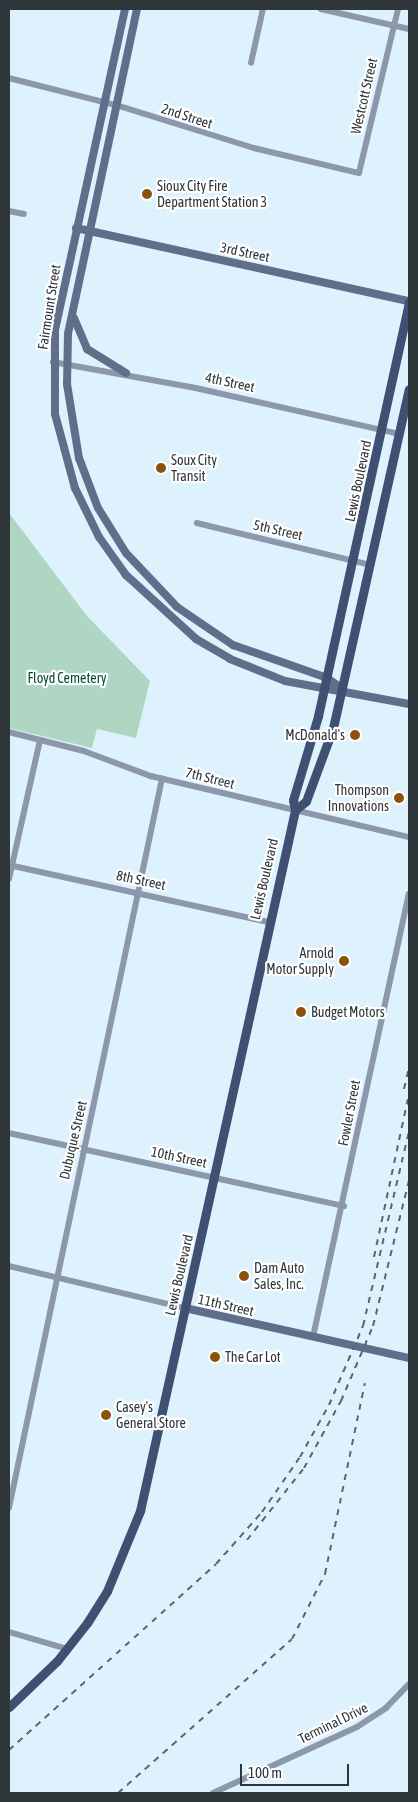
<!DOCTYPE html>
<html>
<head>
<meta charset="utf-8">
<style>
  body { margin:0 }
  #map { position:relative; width:418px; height:1802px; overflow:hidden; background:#ddf2fd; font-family:"Asap Condensed",sans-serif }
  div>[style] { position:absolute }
  .green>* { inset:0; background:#aed6c3 }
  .street>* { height:5.5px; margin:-2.75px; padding:0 2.75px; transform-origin:2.75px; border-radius:2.75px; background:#8d97ac }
  .secondary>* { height:8px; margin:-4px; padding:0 4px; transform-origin:4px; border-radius:4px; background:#606e8b }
  .primary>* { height:9px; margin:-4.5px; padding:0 4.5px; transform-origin:4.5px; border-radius:4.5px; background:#405073 }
  .rail>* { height:2px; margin-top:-1px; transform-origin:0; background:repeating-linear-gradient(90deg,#5b676c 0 6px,transparent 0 12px) }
  .dots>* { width:14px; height:14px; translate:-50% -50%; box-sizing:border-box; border:2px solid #fff; border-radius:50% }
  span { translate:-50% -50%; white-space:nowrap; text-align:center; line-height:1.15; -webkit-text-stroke:4.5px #fff; paint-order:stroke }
  .street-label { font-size:14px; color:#2e363a }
  .poi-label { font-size:14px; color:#2e363a }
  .left { translate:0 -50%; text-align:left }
  .right { translate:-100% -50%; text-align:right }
  .park-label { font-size:14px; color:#004e36 }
  .frame { position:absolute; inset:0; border:10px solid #2e363a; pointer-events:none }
  .scale { position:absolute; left:240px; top:1764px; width:109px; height:22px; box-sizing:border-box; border:2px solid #2e363a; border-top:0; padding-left:6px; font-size:15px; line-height:18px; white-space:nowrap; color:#2e363a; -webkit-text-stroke:4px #fff; paint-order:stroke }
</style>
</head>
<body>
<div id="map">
  <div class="green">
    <div style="clip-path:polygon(9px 513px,87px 616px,150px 681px,136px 738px,97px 729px,92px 748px,9px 728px)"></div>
  </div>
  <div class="street">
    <div style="left:321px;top:9px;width:90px;rotate:12.8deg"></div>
    <div style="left:251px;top:63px;width:55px;rotate:-77.5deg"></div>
    <div style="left:9px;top:78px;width:110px;rotate:14.2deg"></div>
    <div style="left:116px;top:105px;width:145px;rotate:17.3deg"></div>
    <div style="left:254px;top:148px;width:108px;rotate:13.4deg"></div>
    <div style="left:359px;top:173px;width:169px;rotate:-76.6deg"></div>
    <div style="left:9px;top:211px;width:15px;rotate:11deg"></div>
    <div style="left:53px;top:362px;width:145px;rotate:10.3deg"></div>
    <div style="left:196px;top:388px;width:209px;rotate:12.7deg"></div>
    <div style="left:197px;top:523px;width:179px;rotate:13.6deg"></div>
    <div style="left:9px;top:732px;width:77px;rotate:14.2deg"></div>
    <div style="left:84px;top:751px;width:72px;rotate:20.5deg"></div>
    <div style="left:151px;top:776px;width:265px;rotate:13.3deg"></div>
    <div style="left:9px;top:865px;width:265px;rotate:12.4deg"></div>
    <div style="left:9px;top:879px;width:142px;rotate:-77.4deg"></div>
    <div style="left:9px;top:1133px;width:343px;rotate:12.3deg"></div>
    <div style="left:9px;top:1266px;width:181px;rotate:13.4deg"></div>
    <div style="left:313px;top:1337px;width:453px;rotate:-77.8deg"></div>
    <div style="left:9px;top:1508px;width:745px;rotate:-78.15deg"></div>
    <div style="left:9px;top:1632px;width:61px;rotate:16.1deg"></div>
    <div style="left:213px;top:1793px;width:158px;rotate:-24.6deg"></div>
    <div style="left:357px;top:1727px;width:35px;rotate:-33deg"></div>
    <div style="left:386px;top:1708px;width:33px;rotate:-46deg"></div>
  </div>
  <div class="secondary">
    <div style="left:125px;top:9px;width:330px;rotate:102.3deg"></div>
    <div style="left:55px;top:331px;width:83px;rotate:90deg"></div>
    <div style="left:55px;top:414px;width:77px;rotate:74.9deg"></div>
    <div style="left:75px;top:488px;width:55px;rotate:63.9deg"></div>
    <div style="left:99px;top:537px;width:47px;rotate:54.6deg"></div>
    <div style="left:126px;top:575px;width:95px;rotate:42.4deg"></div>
    <div style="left:196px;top:639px;width:39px;rotate:30deg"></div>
    <div style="left:230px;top:659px;width:59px;rotate:21.8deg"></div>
    <div style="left:285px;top:681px;width:126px;rotate:10.5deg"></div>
    <div style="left:137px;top:9px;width:332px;rotate:102deg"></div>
    <div style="left:68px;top:334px;width:50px;rotate:91.1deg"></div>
    <div style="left:67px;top:384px;width:75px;rotate:80.8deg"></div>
    <div style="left:79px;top:458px;width:53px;rotate:69.2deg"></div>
    <div style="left:98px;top:508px;width:53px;rotate:58.1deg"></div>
    <div style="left:126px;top:553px;width:74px;rotate:46.6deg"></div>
    <div style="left:177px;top:607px;width:68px;rotate:34.2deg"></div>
    <div style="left:233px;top:645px;width:100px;rotate:19.3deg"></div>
    <div style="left:327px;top:678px;width:19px;rotate:35deg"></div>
    <div style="left:76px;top:228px;width:341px;rotate:12.4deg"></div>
    <div style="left:74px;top:318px;width:34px;rotate:67deg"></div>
    <div style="left:87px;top:349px;width:46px;rotate:31.6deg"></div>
    <div style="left:185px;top:1308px;width:230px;rotate:12.6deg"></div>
  </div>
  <div class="primary">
    <div style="left:295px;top:810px;width:14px;rotate:-39deg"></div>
    <div style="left:306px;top:801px;width:78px;rotate:-69.7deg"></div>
    <div style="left:333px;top:728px;width:347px;rotate:-77.4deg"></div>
    <div style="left:9px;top:1707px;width:66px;rotate:-43.8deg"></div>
    <div style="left:57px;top:1661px;width:48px;rotate:-51.7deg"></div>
    <div style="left:87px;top:1623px;width:38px;rotate:-58deg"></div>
    <div style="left:107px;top:1591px;width:87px;rotate:-67.6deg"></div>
    <div style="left:140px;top:1511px;width:718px;rotate:-77.53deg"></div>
    <div style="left:295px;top:810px;width:10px;rotate:-101deg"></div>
    <div style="left:293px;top:800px;width:88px;rotate:-73.4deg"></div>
    <div style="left:318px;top:716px;width:424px;rotate:-77.6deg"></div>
  </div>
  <div class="rail">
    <div style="left:404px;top:1089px;width:23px;rotate:-77deg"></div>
    <div style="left:374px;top:1257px;width:167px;rotate:-77.9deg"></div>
    <div style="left:247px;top:1540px;width:92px;rotate:-51.6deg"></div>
    <div style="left:304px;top:1468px;width:77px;rotate:-61.1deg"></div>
    <div style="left:341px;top:1401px;width:82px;rotate:-66.9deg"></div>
    <div style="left:373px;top:1326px;width:149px;rotate:-76.1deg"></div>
    <div style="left:9px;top:1750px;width:278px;rotate:-41.9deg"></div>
    <div style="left:216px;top:1564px;width:69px;rotate:-48.5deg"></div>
    <div style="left:262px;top:1512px;width:67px;rotate:-55.4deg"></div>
    <div style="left:300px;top:1457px;width:60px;rotate:-60.9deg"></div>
    <div style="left:329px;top:1405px;width:86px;rotate:-66.7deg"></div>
    <div style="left:363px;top:1326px;width:199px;rotate:-76.7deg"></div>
    <div style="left:118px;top:1793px;width:232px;rotate:-41.5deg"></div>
    <div style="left:292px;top:1639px;width:73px;rotate:-63.1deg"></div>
    <div style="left:325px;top:1574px;width:195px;rotate:-78.2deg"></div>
  </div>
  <div class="dots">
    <div style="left:147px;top:194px;background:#8b520a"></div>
    <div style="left:161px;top:468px;background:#8b520a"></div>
    <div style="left:355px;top:735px;background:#8b520a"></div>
    <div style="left:399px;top:798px;background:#8b520a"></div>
    <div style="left:344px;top:961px;background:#8b520a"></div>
    <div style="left:301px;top:1012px;background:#8b520a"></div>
    <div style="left:244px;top:1276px;background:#8b520a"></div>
    <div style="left:215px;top:1357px;background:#8b520a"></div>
    <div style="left:106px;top:1415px;background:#8b520a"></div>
  </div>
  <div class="street-label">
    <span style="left:364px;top:96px;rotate:-77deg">Westcott Street</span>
    <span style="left:187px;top:116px;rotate:18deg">2nd Street</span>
    <span style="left:245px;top:252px;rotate:12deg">3rd Street</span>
    <span style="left:49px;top:307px;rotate:-81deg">Fairmount Street</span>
    <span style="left:230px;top:382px;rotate:12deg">4th Street</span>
    <span style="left:358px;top:481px;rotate:-78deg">Lewis Boulevard</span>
    <span style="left:278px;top:530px;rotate:13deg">5th Street</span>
    <span style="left:210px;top:778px;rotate:14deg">7th Street</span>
    <span style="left:264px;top:879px;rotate:-77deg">Lewis Boulevard</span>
    <span style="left:141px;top:880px;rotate:12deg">8th Street</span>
    <span style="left:349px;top:1113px;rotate:-79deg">Fowler Street</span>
    <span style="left:73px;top:1140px;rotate:-77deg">Dubuque Street</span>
    <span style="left:179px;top:1157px;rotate:12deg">10th Street</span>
    <span style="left:179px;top:1275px;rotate:-77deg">Lewis Boulevard</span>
    <span style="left:226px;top:1305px;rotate:13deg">11th Street</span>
    <span style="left:333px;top:1723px;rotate:-26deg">Terminal Drive</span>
  </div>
  <div class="poi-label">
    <span class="left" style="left:157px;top:194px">Sioux City Fire<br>Department Station 3</span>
    <span class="left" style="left:171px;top:468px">Soux City<br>Transit</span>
    <span class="right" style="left:345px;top:735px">McDonald's</span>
    <span class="right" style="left:389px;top:798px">Thompson<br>Innovations</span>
    <span class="right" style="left:334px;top:961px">Arnold<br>Motor Supply</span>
    <span class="left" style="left:311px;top:1012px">Budget Motors</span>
    <span class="left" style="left:254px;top:1276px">Dam Auto<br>Sales, Inc.</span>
    <span class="left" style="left:225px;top:1357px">The Car Lot</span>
    <span class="left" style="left:116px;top:1415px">Casey's<br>General Store</span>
  </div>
  <div class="park-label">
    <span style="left:67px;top:678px">Floyd Cemetery</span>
  </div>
  <div class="frame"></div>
  <div class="scale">100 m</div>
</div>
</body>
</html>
